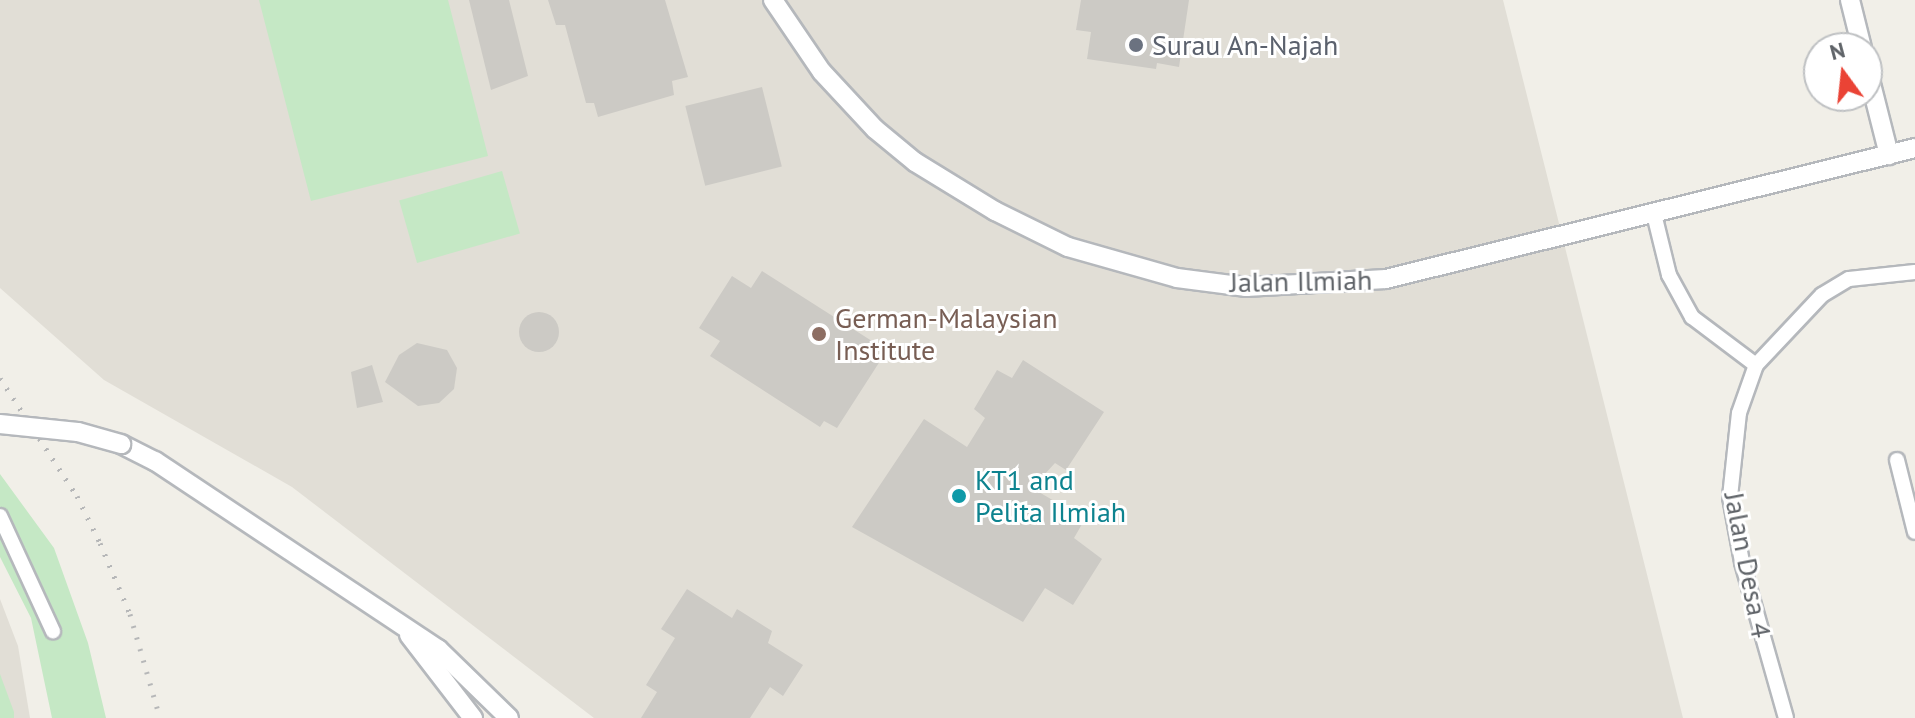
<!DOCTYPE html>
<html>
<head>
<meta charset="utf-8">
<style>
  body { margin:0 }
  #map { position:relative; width:1915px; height:718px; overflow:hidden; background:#f1efe8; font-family:"PT Sans",sans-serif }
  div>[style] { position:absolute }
  .education>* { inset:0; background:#e1ded6 }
  .green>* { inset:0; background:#c5e8c5; transform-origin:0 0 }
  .building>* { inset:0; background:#cccac5; transform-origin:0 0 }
  .round { border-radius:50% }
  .roads { filter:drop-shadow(2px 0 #b5b8bc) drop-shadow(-2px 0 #b5b8bc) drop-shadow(0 2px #b5b8bc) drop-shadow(0 -2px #b5b8bc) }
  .minor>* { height:14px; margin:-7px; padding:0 7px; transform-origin:7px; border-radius:7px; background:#fff }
  .tertiary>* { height:18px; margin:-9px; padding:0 9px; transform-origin:9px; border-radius:9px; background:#fff }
  .rail>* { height:5px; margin-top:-2.5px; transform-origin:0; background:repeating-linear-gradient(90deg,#b6b7b8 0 2px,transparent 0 12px) }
  .bridges { filter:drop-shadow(2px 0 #b5b8bc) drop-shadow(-2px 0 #b5b8bc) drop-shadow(0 2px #b5b8bc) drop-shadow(0 -2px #b5b8bc) }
  .tertiary-bridge>* { height:18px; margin:-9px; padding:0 9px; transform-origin:9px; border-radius:9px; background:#fff }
  .dots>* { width:22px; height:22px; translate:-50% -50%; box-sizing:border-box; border:4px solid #fff; border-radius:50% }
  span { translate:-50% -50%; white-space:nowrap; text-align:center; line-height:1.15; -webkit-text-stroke:6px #fff; paint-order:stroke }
  .worship-label { font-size:28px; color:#5b616d }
  .left { translate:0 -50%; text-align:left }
  .street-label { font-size:28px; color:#5f6368 }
  .education-label { font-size:28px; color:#785e54 }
  .culture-label { font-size:28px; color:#0d838f }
  .north { position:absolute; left:1803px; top:32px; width:80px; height:80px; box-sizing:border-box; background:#fff; border:2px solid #bfc1c3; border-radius:50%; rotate:345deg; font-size:22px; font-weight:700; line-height:32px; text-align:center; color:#5f6368 }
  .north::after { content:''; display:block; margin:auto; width:28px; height:36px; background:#ea4335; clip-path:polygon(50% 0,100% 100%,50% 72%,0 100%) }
</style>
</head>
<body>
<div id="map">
  <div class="education">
    <div style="clip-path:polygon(0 0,1503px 0,1683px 718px,594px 718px,292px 487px,104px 380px,0 288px)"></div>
    <div style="clip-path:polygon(0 599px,18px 646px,30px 718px,0 718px)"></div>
  </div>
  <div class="green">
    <div style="clip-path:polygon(259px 0,448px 0,488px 156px,311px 201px)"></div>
    <div style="left:502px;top:171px;width:65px;height:107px;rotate:74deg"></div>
    <div style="clip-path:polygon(0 474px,54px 548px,88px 643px,106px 718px,52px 718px,31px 618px,0 557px)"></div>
    <div style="clip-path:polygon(0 674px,14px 712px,14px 718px,0 718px)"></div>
  </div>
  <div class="building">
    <div style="clip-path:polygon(469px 0,509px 0,528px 76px,491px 90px)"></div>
    <div style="clip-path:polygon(548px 0,665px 0,688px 77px,672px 81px,674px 95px,598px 117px,594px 103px,586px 103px,565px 25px,556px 25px)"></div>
    <div style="clip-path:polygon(1081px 0,1189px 0,1179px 67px,1157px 63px,1156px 69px,1087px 59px,1091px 32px,1076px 30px)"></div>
    <div style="left:762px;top:87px;width:82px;height:79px;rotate:76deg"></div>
    <div style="clip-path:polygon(762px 271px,875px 343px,870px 350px,882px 358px,837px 428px,824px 421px,820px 427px,710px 356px,720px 341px,699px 328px,732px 276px,751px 288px)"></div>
    <div class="round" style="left:519px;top:312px;width:40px;height:40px"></div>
    <div style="clip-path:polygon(417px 343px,447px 350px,457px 368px,454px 389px,439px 403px,418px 406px,385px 382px,399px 355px)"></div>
    <div style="clip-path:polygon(1023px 360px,1104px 412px,1066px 470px,1055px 463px,1032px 488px,1085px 519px,1074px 538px,1102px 559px,1073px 605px,1045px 588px,1023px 622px,852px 527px,924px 419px,967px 447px,985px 418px,974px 409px,997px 370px,1012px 378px)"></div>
    <div style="clip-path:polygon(372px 365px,383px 402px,357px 408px,351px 372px)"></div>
    <div style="clip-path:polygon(687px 589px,732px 618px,737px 609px,772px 631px,768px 643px,803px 665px,783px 696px,770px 687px,750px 718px,641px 718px,657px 692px,646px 685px,675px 638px,661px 629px)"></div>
  </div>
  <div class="roads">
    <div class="minor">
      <div style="left:1654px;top:214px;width:63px;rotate:76.2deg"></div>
      <div style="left:1669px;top:275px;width:48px;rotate:61.3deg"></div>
      <div style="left:1692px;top:317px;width:80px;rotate:36.9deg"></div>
      <div style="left:1897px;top:460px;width:74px;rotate:76deg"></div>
      <div style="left:0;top:516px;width:127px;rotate:65.3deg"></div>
      <div style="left:1786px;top:718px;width:162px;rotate:-105.8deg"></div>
      <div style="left:1742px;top:562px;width:66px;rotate:-100.5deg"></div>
      <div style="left:1730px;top:497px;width:84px;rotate:-83.9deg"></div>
      <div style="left:1739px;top:413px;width:51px;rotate:-70.5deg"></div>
      <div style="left:1756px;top:365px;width:96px;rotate:-46.7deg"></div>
      <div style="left:1822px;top:295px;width:31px;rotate:-31deg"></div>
      <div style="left:1849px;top:279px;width:66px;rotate:-6.1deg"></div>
    </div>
    <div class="tertiary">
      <div style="left:773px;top:0;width:87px;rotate:55.8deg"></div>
      <div style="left:822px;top:72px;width:78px;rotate:47.1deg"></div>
      <div style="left:875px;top:129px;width:52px;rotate:39.5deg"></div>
      <div style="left:915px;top:162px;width:94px;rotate:31.5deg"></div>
      <div style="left:995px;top:211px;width:81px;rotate:26.3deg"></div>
      <div style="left:1068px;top:247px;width:113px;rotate:15.9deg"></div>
      <div style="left:1177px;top:278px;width:70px;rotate:7.4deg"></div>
      <div style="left:1246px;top:287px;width:140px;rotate:-3.3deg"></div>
      <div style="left:1386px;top:279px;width:545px;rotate:-13.91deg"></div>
      <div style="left:1850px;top:0;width:49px;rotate:76deg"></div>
      <div style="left:1867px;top:68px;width:90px;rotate:75.8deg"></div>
      <div style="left:121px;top:444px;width:38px;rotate:27deg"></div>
      <div style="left:155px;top:461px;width:340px;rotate:33.6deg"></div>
      <div style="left:438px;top:649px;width:99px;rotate:44.2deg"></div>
      <div style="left:409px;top:635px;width:105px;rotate:52.4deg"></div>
    </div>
  </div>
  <div class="rail">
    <div style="left:0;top:378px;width:141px;rotate:56.9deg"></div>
    <div style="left:77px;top:496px;width:52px;rotate:63.9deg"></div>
    <div style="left:100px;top:543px;width:77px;rotate:67.1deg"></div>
    <div style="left:130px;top:614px;width:108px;rotate:73.9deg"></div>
  </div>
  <div class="bridges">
    <div class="tertiary-bridge">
      <div style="left:0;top:424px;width:78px;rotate:5.9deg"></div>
      <div style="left:78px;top:432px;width:45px;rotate:15.6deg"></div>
    </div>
  </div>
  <div class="dots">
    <div style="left:1136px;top:45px;background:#6b7280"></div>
    <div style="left:819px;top:334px;background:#8d6e63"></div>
    <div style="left:959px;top:496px;background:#0f9aa8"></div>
  </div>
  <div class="worship-label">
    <span class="left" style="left:1152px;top:45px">Surau An-Najah</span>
  </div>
  <div class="street-label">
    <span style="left:1301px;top:281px;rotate:-1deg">Jalan Ilmiah</span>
    <span style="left:1748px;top:565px;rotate:79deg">Jalan Desa 4</span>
  </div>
  <div class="education-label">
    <span class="left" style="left:835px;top:334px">German-Malaysian<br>Institute</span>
  </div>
  <div class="culture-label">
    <span class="left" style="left:975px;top:496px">KT1 and<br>Pelita Ilmiah</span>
  </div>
  <div class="north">N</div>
</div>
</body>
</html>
